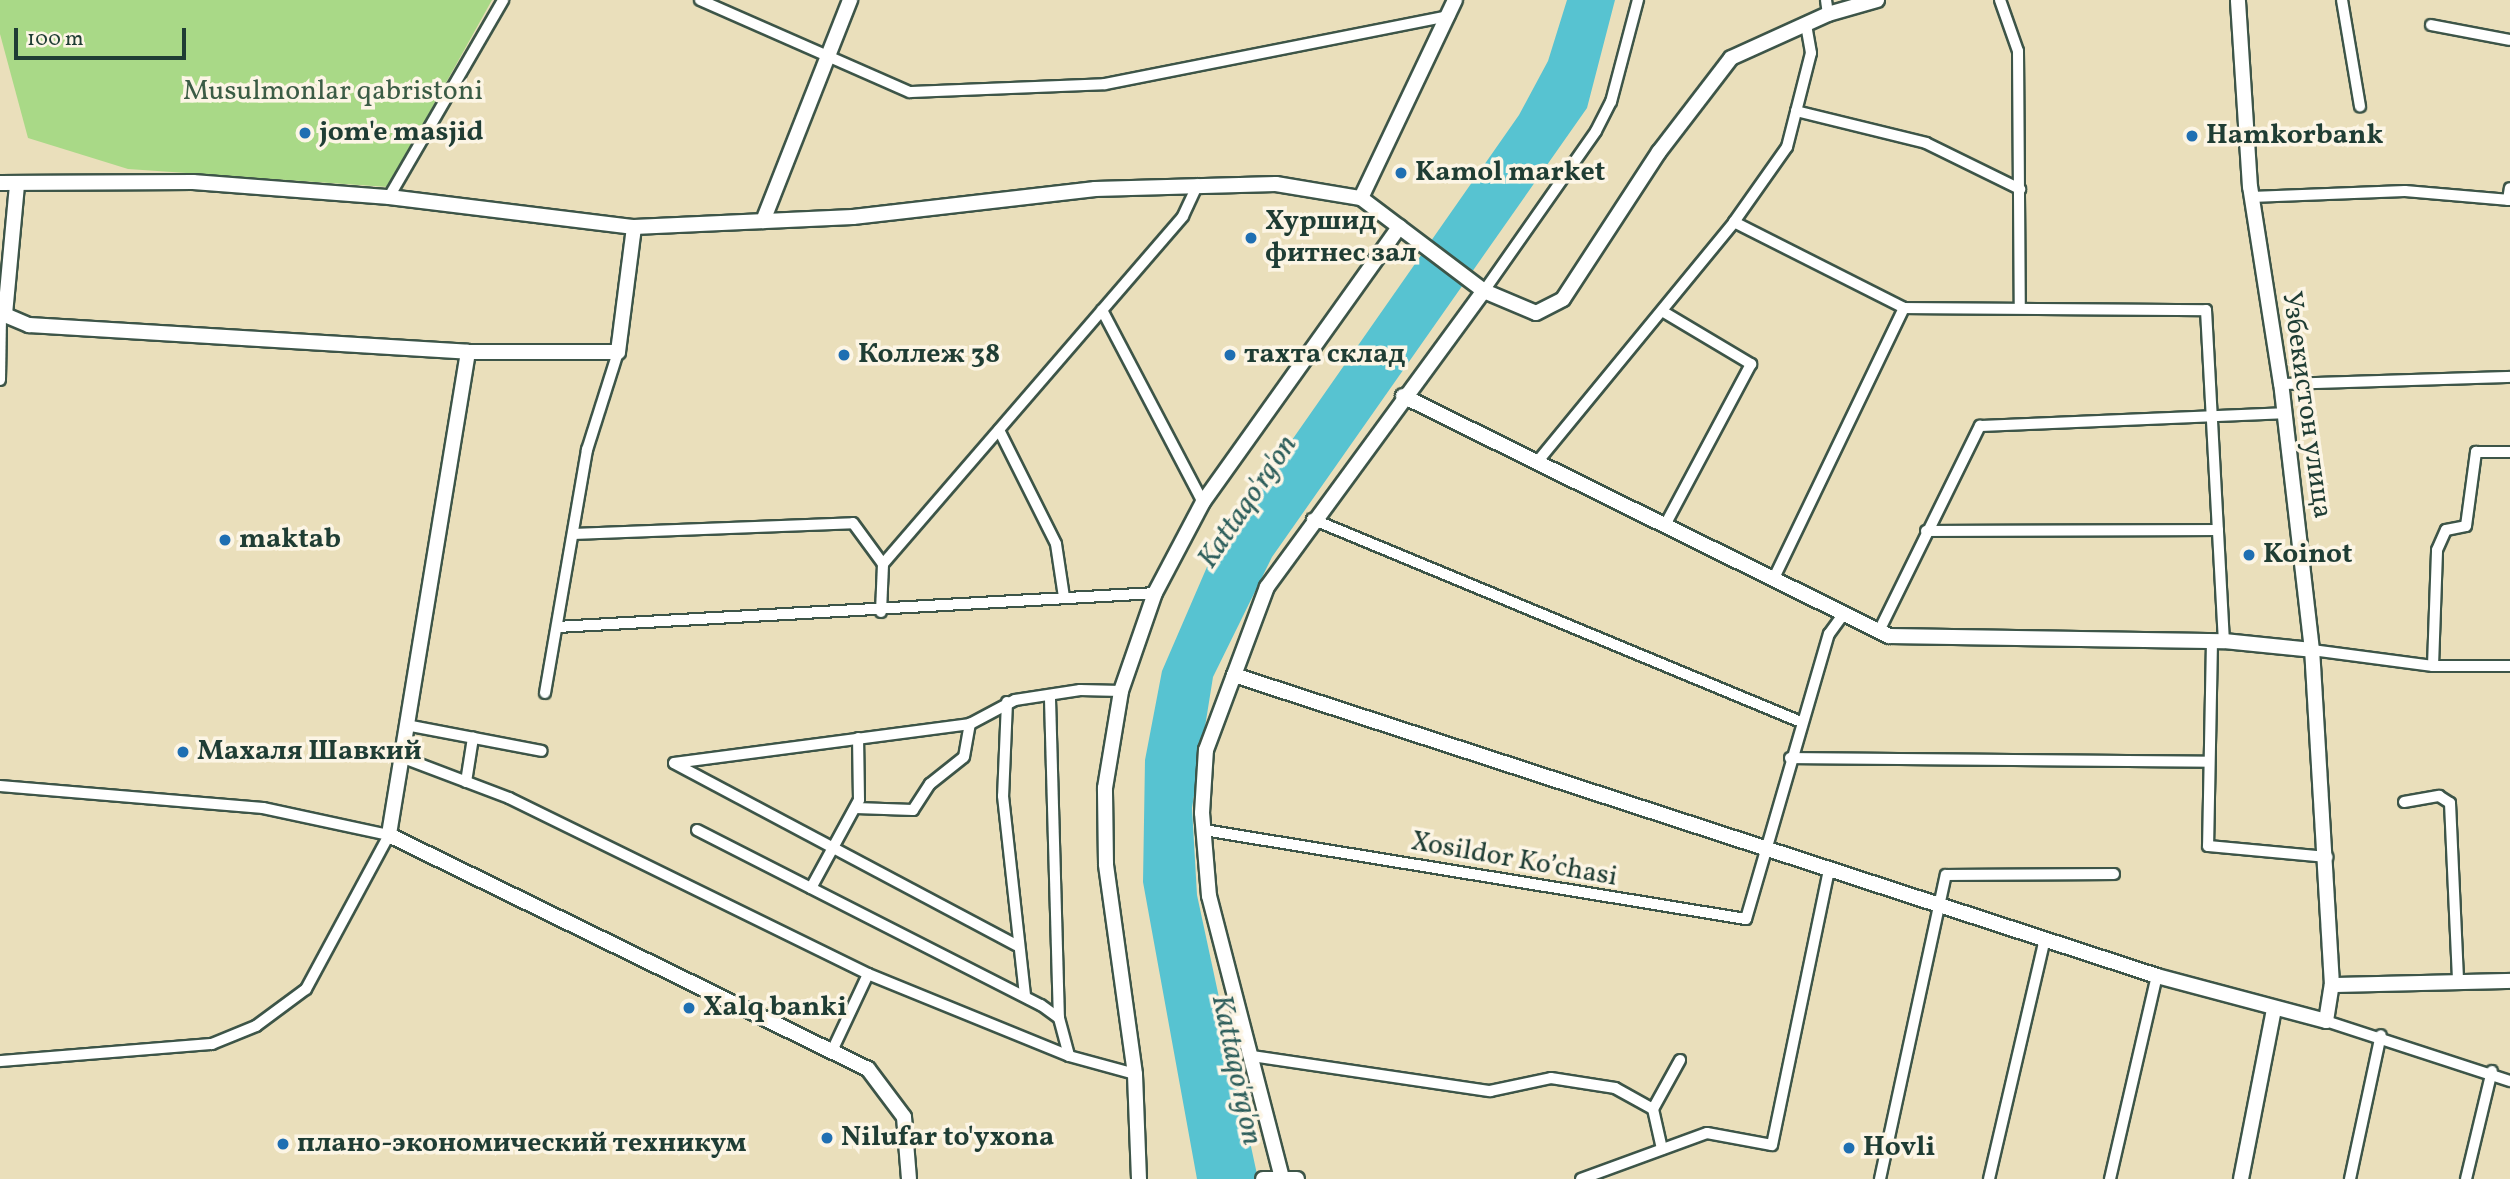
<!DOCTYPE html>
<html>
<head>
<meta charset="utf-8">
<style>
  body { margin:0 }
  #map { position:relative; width:2510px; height:1179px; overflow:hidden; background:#eadfbb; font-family:Vollkorn,serif }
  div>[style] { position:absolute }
  .green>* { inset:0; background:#a9d987 }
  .water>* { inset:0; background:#57c3d1 }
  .roads { filter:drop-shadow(2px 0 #3d5548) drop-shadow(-2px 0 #3d5548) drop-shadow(0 2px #3d5548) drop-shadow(0 -2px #3d5548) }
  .street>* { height:10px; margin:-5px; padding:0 5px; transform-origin:5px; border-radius:5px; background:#fff }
  .secondary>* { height:14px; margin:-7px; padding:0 7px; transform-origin:7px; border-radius:7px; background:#fff }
  .dots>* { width:19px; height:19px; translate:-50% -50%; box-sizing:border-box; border:4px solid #fcf5e5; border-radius:50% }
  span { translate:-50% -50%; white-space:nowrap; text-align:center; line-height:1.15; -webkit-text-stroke:7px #fcf5e5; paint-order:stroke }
  .park-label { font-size:28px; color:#3b5c45 }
  .poi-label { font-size:28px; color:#1f3d34; font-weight:700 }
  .left { translate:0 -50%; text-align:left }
  .street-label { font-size:28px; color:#1f3d34 }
  .water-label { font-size:30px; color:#2d5e5b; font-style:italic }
  .scale { position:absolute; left:14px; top:28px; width:172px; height:32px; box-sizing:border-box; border:4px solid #1f3d34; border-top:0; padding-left:9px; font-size:21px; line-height:24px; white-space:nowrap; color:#1f3d34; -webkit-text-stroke:5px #fcf5e5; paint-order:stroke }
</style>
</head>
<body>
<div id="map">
  <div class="green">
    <div style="clip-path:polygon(0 0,492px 0,388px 187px,128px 169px,28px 138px,0 34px)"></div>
  </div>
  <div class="water">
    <div style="clip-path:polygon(1567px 0,1615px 0,1587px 108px,1272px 557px,1213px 677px,1192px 808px,1197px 895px,1258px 1179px,1197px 1179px,1143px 882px,1145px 760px,1162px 671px,1213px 553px,1519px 115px,1548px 61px)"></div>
  </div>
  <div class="roads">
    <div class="street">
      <div style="left:700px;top:0;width:229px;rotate:23.7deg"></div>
      <div style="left:910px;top:92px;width:195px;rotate:-2.3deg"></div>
      <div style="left:1105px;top:84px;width:351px;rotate:-11.2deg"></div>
      <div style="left:1826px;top:0;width:14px;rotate:82deg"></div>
      <div style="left:2000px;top:0;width:54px;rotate:70.6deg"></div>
      <div style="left:2018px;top:51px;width:255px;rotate:89.6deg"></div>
      <div style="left:2342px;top:0;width:108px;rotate:80.4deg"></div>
      <div style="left:2431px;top:25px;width:80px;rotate:10.8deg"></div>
      <div style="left:1796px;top:111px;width:134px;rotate:13.8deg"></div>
      <div style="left:1926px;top:143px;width:105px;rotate:26.1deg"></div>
      <div style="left:389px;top:197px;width:228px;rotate:-59.9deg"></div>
      <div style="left:2251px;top:197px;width:154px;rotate:-2.2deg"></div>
      <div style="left:2405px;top:191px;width:105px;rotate:4.9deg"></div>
      <div style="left:2508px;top:200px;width:12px;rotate:-81deg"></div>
      <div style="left:1734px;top:222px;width:191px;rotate:26.8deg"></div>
      <div style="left:1904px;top:308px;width:302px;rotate:0.4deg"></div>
      <div style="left:2206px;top:310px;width:331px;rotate:86.9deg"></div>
      <div style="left:1484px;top:291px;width:195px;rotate:-55deg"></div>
      <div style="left:1596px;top:131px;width:33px;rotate:-63deg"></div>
      <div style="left:1611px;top:102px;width:106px;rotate:-75.2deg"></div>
      <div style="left:1102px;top:310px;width:217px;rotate:62.3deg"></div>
      <div style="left:1662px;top:311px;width:104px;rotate:30.8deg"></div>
      <div style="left:1751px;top:364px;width:180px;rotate:118.1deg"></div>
      <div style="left:0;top:380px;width:65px;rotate:-89.1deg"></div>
      <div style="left:2281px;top:384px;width:229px;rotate:-1.8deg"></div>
      <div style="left:999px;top:430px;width:127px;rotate:63.4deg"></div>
      <div style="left:1056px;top:544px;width:54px;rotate:81.4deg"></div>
      <div style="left:1538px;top:461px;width:309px;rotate:-50.6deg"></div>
      <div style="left:1734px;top:222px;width:92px;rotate:-54.8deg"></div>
      <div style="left:1787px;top:147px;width:97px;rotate:-75.7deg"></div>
      <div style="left:1811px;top:53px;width:27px;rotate:-100deg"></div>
      <div style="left:1312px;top:519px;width:529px;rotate:22.54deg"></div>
      <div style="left:1926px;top:531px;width:292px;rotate:-0.2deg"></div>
      <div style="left:573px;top:534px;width:280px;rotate:-2.2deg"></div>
      <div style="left:853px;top:523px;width:51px;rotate:53.8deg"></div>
      <div style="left:1774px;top:578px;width:300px;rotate:-64.3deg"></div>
      <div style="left:881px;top:612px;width:48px;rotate:-87.6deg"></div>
      <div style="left:883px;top:564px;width:459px;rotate:-49.2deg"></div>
      <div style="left:1183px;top:216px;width:35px;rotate:-65deg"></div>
      <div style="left:557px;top:627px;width:599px;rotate:-3.25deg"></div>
      <div style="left:1879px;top:631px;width:229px;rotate:-63.8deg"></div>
      <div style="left:1980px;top:426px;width:304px;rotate:-2.4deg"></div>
      <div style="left:2212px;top:641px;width:205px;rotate:91.1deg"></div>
      <div style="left:2208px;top:846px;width:120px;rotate:5.3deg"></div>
      <div style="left:2312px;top:650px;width:122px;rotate:7.5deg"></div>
      <div style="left:2433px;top:666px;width:77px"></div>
      <div style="left:2433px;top:666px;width:116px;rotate:-88deg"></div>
      <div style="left:2437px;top:550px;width:22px;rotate:-66deg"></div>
      <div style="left:2446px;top:530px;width:20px;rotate:-11deg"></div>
      <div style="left:2466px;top:526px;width:75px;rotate:-82.3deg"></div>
      <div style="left:2476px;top:452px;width:34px"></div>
      <div style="left:545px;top:693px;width:247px;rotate:-80.2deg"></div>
      <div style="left:587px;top:450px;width:103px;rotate:-72.4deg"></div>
      <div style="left:1050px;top:699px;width:319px;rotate:88.4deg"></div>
      <div style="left:1007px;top:702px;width:94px;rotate:92.4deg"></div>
      <div style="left:1003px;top:796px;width:201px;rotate:83.7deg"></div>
      <div style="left:406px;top:725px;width:138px;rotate:10.8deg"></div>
      <div style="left:401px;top:757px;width:116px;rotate:20.8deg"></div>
      <div style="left:509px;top:798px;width:400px;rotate:26.1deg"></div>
      <div style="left:868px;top:974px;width:217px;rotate:22.2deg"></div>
      <div style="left:1069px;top:1056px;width:68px;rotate:15.3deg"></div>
      <div style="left:1790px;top:758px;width:418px;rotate:0.5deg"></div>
      <div style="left:466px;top:782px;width:45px;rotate:-81deg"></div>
      <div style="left:0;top:786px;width:264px;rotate:4.8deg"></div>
      <div style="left:263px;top:808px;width:129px;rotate:12.1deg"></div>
      <div style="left:389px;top:835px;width:175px;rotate:118.3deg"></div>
      <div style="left:306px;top:989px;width:62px;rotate:143.5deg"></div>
      <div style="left:256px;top:1026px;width:48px;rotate:157.8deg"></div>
      <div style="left:212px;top:1044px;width:213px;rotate:175.4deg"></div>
      <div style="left:2404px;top:802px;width:36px;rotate:-10deg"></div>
      <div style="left:2439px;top:796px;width:13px;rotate:32deg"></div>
      <div style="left:2450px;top:803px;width:179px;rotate:87.4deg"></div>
      <div style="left:856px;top:808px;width:57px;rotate:2deg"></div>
      <div style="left:913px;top:810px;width:31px;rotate:-57deg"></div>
      <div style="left:930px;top:784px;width:43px;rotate:-38.5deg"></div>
      <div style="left:964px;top:757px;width:34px;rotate:-80deg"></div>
      <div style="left:697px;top:830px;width:386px;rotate:27deg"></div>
      <div style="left:1041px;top:1005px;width:22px;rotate:36deg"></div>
      <div style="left:1059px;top:1018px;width:39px;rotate:75deg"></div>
      <div style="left:1204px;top:830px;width:549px;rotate:9.33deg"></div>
      <div style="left:1746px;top:919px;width:297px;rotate:-73.8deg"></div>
      <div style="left:1829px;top:634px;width:26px;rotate:-54deg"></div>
      <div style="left:811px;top:888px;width:100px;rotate:-61.4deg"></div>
      <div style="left:859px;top:800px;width:62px;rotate:-90.9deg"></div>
      <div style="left:1016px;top:945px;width:387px;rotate:-152deg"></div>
      <div style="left:674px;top:763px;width:299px;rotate:-7.5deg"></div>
      <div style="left:970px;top:724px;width:51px;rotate:-28.1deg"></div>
      <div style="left:1015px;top:700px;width:66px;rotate:-8.7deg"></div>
      <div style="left:1080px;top:690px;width:41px;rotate:1.4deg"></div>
      <div style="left:2326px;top:1021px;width:194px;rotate:18.1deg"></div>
      <div style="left:832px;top:1051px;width:85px;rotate:-64.9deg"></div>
      <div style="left:1252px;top:1056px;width:241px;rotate:8.4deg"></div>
      <div style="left:1490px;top:1091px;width:62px;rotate:-12deg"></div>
      <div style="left:1551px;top:1078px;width:65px;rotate:8.9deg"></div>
      <div style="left:1615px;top:1088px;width:43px;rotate:28.9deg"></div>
      <div style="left:1653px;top:1109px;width:41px;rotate:77.3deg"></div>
      <div style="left:1653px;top:1109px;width:56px;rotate:-61.1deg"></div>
      <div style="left:1581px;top:1179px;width:134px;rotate:-20.1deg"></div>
      <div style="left:1707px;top:1133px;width:66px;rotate:10.5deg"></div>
      <div style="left:1772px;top:1145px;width:281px;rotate:-78.3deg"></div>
      <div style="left:1880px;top:1179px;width:311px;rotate:-77.8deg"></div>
      <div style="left:1946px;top:875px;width:168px;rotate:-0.3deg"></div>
      <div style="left:1989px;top:1179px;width:246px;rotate:-76.9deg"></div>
      <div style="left:2110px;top:1179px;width:208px;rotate:-77deg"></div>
      <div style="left:2350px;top:1179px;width:147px;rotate:-77.9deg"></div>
      <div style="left:2466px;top:1179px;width:111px;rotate:-76.5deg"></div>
    </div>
    <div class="secondary">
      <div style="left:0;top:183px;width:193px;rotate:-0.3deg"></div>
      <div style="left:193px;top:182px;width:197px;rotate:4.4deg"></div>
      <div style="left:389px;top:197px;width:247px;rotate:7deg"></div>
      <div style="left:634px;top:227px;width:219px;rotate:-2.6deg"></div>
      <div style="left:853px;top:217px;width:244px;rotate:-6.6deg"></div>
      <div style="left:1095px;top:189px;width:181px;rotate:-1.6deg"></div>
      <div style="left:1276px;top:184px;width:86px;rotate:9.4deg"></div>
      <div style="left:1361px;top:198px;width:154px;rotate:37.1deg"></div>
      <div style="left:1484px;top:291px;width:56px;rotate:22.9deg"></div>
      <div style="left:1536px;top:313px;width:30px;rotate:-27deg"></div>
      <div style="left:1563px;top:299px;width:176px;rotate:-56.9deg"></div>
      <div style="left:1659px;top:152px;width:118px;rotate:-52.5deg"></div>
      <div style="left:1731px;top:58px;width:107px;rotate:-24.4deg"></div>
      <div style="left:1828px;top:14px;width:51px;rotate:-15.9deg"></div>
      <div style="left:17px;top:185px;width:131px;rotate:95.3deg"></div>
      <div style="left:5px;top:315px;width:26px;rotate:23deg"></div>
      <div style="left:29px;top:325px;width:440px;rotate:3.5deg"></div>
      <div style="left:468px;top:352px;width:150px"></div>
      <div style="left:618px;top:352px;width:126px;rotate:-82.7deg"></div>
      <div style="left:1361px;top:198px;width:219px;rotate:-64.6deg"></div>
      <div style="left:763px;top:221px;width:238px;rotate:-68.5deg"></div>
      <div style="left:468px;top:352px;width:489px;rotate:99.3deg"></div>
      <div style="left:389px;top:835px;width:533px;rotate:26.04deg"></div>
      <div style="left:868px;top:1069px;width:60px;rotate:53.1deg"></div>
      <div style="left:904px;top:1117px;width:62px;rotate:85.4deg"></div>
      <div style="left:1403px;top:396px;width:542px;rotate:26.28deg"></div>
      <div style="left:1889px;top:636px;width:335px;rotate:0.9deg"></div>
      <div style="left:2224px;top:641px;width:88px;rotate:5.8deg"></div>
      <div style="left:1234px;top:675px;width:971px;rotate:18.06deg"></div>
      <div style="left:2157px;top:976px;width:175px;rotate:14.9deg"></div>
      <div style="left:2326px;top:1021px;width:36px;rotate:-81deg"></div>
      <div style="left:2332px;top:985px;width:336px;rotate:-93.4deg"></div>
      <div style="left:2312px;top:650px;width:268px;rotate:-96.6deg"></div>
      <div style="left:2281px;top:384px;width:199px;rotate:-98.9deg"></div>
      <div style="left:2250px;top:187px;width:187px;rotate:-93.7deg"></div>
      <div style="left:2332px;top:985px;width:178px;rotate:-1.3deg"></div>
      <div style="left:1282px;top:1178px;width:291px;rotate:-104.5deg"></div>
      <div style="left:1209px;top:896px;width:83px;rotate:-94.8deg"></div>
      <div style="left:1202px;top:813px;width:63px;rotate:-86.4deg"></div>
      <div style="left:1206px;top:750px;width:174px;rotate:-69.5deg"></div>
      <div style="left:1267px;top:587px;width:367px;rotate:-53.8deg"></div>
      <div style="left:1139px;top:1179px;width:105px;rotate:-92.2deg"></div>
      <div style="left:1135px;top:1074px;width:212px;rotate:-97.9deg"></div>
      <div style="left:1106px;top:864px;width:76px;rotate:-90.8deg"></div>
      <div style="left:1105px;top:788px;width:98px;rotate:-80.6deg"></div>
      <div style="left:1121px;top:691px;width:104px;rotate:-70.9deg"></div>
      <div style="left:1155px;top:593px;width:103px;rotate:-62.2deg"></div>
      <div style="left:1203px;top:502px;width:338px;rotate:-54.5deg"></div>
      <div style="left:1263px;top:1179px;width:34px"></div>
      <div style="left:2241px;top:1179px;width:172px;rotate:-79deg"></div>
    </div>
  </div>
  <div class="dots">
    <div style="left:305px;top:133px;background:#1f6fb2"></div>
    <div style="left:2192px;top:136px;background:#1f6fb2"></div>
    <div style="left:1401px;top:173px;background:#1f6fb2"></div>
    <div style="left:1251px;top:238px;background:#1f6fb2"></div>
    <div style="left:844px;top:355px;background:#1f6fb2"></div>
    <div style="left:1230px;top:355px;background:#1f6fb2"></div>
    <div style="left:225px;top:540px;background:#1f6fb2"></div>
    <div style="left:2249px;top:555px;background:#1f6fb2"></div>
    <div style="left:183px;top:752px;background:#1f6fb2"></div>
    <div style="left:689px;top:1008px;background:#1f6fb2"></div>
    <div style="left:827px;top:1138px;background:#1f6fb2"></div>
    <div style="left:283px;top:1144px;background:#1f6fb2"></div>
    <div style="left:1849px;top:1148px;background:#1f6fb2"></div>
  </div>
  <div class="park-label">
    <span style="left:333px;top:92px">Musulmonlar qabristoni</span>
  </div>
  <div class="poi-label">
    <span class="left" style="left:319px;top:133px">jom'e masjid</span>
    <span class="left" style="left:2206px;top:136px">Hamkorbank</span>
    <span class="left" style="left:1415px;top:173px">Kamol market</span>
    <span class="left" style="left:1265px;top:238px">Хуршид<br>фитнес зал</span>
    <span class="left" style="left:858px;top:355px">Коллеж 38</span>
    <span class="left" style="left:1244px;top:355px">тахта склад</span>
    <span class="left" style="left:239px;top:540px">maktab</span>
    <span class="left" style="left:2263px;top:555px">Koinot</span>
    <span class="left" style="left:197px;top:752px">Махаля Шавкий</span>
    <span class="left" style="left:703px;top:1008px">Xalq banki</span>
    <span class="left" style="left:841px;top:1138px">Nilufar to'yxona</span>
    <span class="left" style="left:297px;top:1144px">плано-экономический техникум</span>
    <span class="left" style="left:1863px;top:1148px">Hovli</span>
  </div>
  <div class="street-label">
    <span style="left:2306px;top:405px;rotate:82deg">Узбекистон улица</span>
    <span style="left:1514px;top:860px;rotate:10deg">Xosildor Ko’chasi</span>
  </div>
  <div class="water-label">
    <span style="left:1248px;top:502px;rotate:-56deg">Kattaqo'rg'on</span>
    <span style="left:1236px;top:1070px;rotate:78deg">Kattaqo'rg'on</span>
  </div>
  <div class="scale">100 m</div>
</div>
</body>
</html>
